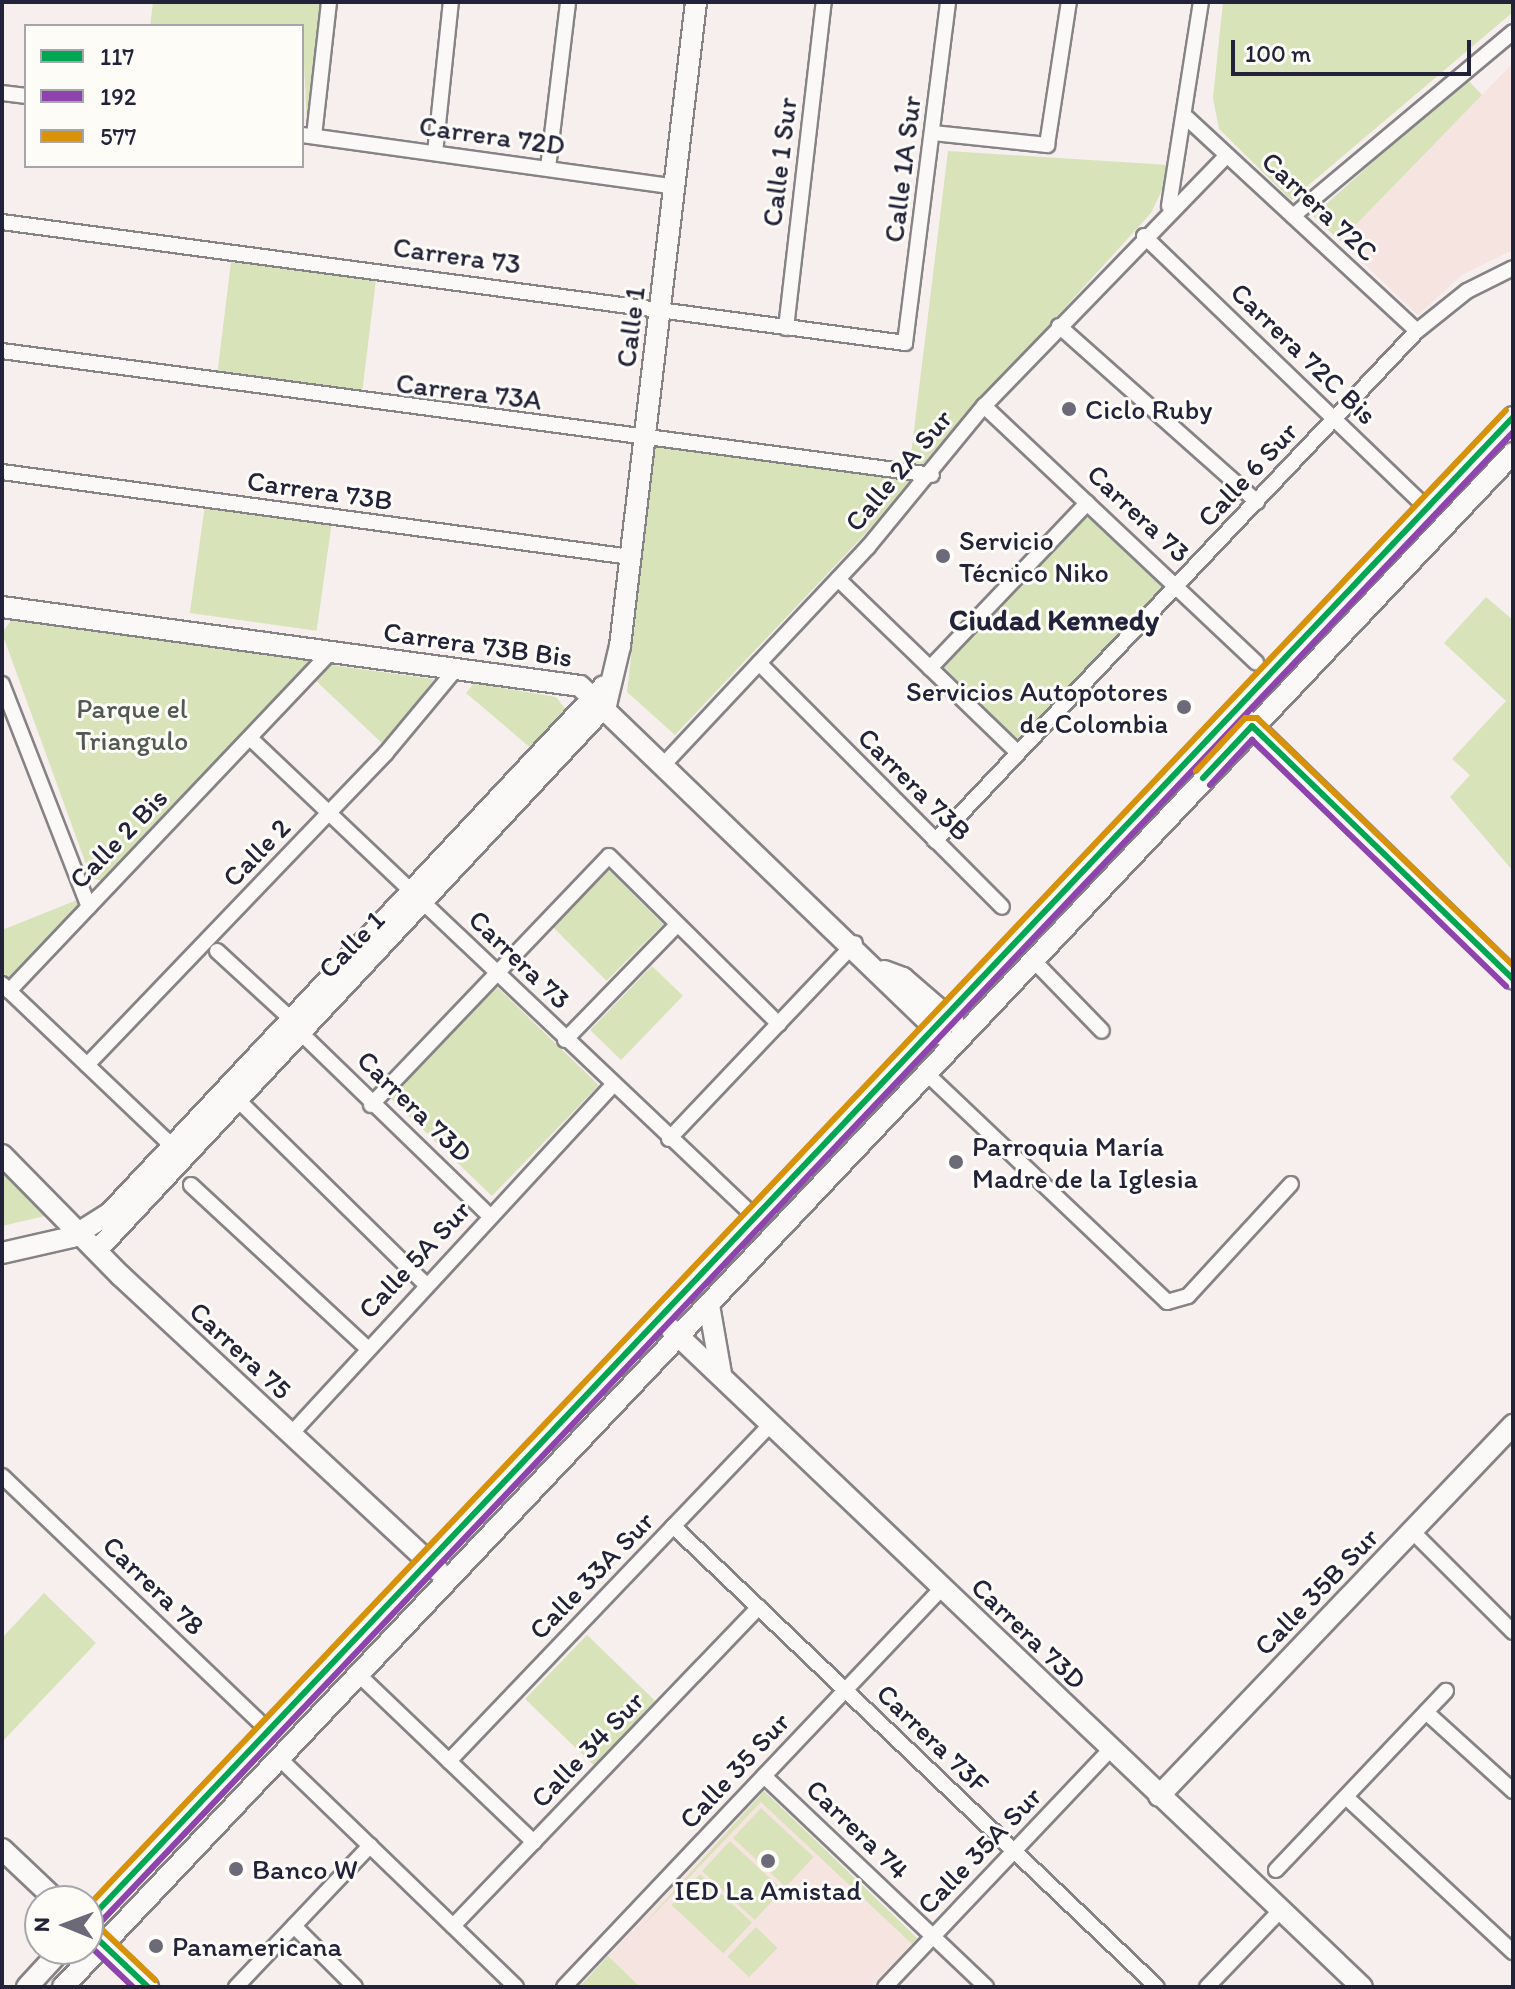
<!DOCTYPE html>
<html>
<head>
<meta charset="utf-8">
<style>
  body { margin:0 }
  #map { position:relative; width:1515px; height:1989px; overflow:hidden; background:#f6efed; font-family:Itim,sans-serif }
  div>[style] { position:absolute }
  .built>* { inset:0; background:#f6e4e1 }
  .green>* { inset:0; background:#d8e3ba; transform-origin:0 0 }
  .roads { filter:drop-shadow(2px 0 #868387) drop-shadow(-2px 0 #868387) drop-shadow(0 2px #868387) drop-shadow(0 -2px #868387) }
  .street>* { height:14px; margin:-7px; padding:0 7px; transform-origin:7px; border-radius:7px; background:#faf9f7 }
  .secondary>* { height:20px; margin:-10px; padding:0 10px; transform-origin:10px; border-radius:10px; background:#faf9f7 }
  .bus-1>* { height:6px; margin:-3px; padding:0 3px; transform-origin:3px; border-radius:3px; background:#00a651 }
  .bus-2>* { height:6px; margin:-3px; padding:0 3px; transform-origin:3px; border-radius:3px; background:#8e44ad }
  .bus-3>* { height:6px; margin:-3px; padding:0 3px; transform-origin:3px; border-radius:3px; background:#d79209 }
  .dots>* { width:22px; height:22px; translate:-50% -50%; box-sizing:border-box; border:4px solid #fdfcf7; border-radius:50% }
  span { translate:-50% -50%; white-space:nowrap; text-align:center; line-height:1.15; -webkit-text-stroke:6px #fdfcf7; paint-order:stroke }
  .street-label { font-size:28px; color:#22223b }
  .poi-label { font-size:28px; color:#22223b }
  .left { translate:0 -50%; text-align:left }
  .right { translate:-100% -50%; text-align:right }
  .park-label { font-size:28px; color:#515955 }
  .neighbourhood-label { font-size:30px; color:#22223b; font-weight:700 }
  .frame { position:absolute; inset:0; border:4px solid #22223b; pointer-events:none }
  .legend { position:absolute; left:24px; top:24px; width:280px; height:144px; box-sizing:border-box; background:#fdfcf7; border:2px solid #a5a5ac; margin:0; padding:10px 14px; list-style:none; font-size:24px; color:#22223b }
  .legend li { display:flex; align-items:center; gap:16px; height:40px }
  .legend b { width:40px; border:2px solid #a5a5ac }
  .north { position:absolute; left:24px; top:1885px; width:80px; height:80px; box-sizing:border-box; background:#fdfcf7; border:2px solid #a5a5ac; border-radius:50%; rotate:271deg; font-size:22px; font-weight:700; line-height:32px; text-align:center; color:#22223b }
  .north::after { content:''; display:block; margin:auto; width:28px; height:36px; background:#6c6a79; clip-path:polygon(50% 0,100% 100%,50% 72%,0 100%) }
  .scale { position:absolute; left:1231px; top:40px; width:240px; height:36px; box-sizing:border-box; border:4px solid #22223b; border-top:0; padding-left:10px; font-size:24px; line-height:28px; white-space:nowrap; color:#22223b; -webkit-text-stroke:6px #fdfcf7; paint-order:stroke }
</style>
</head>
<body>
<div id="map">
  <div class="built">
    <div style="clip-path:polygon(1513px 63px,1513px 250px,1463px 274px,1418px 315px,1340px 241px)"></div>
    <div style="clip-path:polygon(764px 1791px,917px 1938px,871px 1987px,579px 1987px)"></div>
  </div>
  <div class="green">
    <div style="clip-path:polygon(153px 2px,322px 2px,307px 125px,302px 26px,150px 26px)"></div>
    <div style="clip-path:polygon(1223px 2px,1513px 2px,1513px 12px,1291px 200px,1219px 129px,1213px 98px)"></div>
    <div style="clip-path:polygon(1466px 78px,1482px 95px,1340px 241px,1313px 216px)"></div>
    <div style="clip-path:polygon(948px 151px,1168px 165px,1166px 182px,1151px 213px,923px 464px,910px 463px)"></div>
    <div style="left:231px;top:262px;width:146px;height:111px;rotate:7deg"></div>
    <div style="clip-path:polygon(655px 446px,917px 479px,675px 735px,627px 692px)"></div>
    <div style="left:205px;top:505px;width:128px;height:109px;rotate:8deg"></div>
    <div style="left:1089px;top:511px;width:107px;height:218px;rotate:44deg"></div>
    <div style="clip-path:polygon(1486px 597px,1513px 620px,1513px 871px,1450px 797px,1470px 775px,1452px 759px,1506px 701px,1444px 643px)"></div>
    <div style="clip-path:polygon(12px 619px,310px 657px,314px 663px,103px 881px,91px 878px,2px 633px)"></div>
    <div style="clip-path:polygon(331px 665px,434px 679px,384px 745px,313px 678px)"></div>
    <div style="clip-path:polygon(474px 683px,556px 697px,567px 711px,532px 749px,466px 693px)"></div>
    <div style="left:608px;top:869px;width:78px;height:80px;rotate:45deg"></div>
    <div style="clip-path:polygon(77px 900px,81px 910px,13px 982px,2px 972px,2px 930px)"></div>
    <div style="left:652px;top:966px;width:43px;height:89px;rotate:44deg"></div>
    <div style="left:496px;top:986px;width:143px;height:154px;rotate:44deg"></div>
    <div style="clip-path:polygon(2px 1170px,49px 1215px,2px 1226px)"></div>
    <div style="clip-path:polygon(44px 1593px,96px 1643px,2px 1742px,2px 1638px)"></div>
    <div style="left:587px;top:1635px;width:96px;height:89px;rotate:44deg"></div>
    <div style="clip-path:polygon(764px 1791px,917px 1938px,912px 1944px,761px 1802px,635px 1934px)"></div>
    <div style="left:761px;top:1808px;width:72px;height:41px;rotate:43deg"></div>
    <div style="left:730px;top:1841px;width:72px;height:41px;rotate:43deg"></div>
    <div style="left:700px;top:1874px;width:71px;height:42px;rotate:43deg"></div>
    <div style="left:756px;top:1927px;width:30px;height:41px;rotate:44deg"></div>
    <div style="clip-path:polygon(608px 1956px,640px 1987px,579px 1987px)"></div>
  </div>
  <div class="roads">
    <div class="street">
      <div style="left:2px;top:93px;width:24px;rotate:7deg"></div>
      <div style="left:1187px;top:118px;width:313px;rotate:42.8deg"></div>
      <div style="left:933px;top:133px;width:115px;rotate:6deg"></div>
      <div style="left:1047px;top:145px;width:145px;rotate:-81.3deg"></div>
      <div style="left:302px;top:135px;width:377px;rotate:7.9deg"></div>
      <div style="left:314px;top:136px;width:135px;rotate:-83.6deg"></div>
      <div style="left:435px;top:153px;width:152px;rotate:-84deg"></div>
      <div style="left:548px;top:168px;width:167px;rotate:-83.1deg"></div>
      <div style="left:1169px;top:206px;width:206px;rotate:-81.1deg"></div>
      <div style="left:1293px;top:216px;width:287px;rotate:-39.9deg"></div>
      <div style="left:2px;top:222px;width:911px;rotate:7.63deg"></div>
      <div style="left:905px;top:343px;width:344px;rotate:-82.8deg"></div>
      <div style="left:1144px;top:236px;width:393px;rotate:43.9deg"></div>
      <div style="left:1059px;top:326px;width:265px;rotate:41.6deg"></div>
      <div style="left:786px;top:328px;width:328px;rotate:-83.4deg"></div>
      <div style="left:2px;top:351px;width:938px;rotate:7.59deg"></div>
      <div style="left:984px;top:406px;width:374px;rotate:43.3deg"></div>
      <div style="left:2px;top:472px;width:635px;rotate:7.7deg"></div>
      <div style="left:838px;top:579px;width:250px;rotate:44deg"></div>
      <div style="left:759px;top:663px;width:344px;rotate:45.1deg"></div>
      <div style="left:930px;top:668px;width:228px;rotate:-46.4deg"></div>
      <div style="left:2px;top:684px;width:239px;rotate:68.7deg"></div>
      <div style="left:250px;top:738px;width:696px;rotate:43.49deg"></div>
      <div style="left:666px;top:762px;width:295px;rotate:-46.8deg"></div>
      <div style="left:868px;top:547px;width:183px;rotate:-50.6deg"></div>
      <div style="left:984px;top:406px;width:349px;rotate:-45.9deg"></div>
      <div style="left:935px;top:841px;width:702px;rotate:-46.62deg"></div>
      <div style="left:1417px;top:331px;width:64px;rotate:-38.7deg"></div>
      <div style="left:1467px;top:291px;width:51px;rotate:-26.6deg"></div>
      <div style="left:217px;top:951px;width:100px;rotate:42.6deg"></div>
      <div style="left:1032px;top:959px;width:100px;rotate:45.8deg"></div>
      <div style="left:2px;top:984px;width:233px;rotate:43.6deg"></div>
      <div style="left:9px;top:991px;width:468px;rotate:-46.5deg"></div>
      <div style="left:303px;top:1035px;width:260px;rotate:44.1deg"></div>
      <div style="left:565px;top:1040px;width:161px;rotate:-45.8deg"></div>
      <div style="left:87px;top:1065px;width:432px;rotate:-46.2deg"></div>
      <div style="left:386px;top:753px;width:109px;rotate:-50.2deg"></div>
      <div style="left:925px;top:1072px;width:334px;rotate:43.5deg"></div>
      <div style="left:1167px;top:1302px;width:22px;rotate:-16deg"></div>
      <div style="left:1188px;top:1296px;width:152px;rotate:-47.4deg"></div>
      <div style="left:239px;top:1101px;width:262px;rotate:44.5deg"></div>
      <div style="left:371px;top:1105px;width:344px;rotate:-46.3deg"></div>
      <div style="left:609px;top:856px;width:239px;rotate:44.7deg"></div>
      <div style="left:669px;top:1139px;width:270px;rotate:-46.5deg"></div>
      <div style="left:191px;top:1185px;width:240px;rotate:42.8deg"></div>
      <div style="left:291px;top:1434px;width:472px;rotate:-47.3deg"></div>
      <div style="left:2px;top:1476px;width:369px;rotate:43.7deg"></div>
      <div style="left:673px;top:1526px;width:668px;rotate:43.61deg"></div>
      <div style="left:1412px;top:1531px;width:143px;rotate:45deg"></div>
      <div style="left:359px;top:1675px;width:242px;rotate:43.7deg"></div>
      <div style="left:1426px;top:1712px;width:118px;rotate:42.2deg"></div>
      <div style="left:280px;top:1759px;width:328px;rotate:44deg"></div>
      <div style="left:449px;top:1761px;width:466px;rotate:-46.3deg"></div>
      <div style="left:764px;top:1776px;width:306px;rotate:43.5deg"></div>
      <div style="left:1346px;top:1797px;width:228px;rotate:42.9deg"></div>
      <div style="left:1276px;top:1870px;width:247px;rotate:-46.5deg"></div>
      <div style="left:294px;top:1926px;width:86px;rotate:45deg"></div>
      <div style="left:453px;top:1926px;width:442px;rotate:-46.2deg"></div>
      <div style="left:236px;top:1987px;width:195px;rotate:-46.5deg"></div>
      <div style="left:564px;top:1987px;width:550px;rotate:-46.55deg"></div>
      <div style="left:885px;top:1987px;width:327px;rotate:-46.5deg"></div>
      <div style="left:1207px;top:1987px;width:105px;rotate:-46.2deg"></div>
    </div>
    <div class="secondary">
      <div style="left:2px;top:607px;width:583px;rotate:7.78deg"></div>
      <div style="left:580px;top:686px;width:503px;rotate:43.95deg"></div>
      <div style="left:1243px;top:717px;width:376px;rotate:44.1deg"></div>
      <div style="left:884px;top:971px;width:20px;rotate:20deg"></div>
      <div style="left:903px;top:978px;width:67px;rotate:40.8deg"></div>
      <div style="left:2px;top:1155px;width:170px;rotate:45.5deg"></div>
      <div style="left:121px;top:1276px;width:434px;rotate:42.9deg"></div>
      <div style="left:97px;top:1250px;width:746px;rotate:-46.96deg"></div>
      <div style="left:606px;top:705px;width:61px;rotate:-76.7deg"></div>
      <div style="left:620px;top:646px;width:648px;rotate:-83.27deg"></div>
      <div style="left:2px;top:1253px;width:72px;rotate:-12.9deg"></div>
      <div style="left:72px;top:1237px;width:45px;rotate:-32.3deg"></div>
      <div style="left:110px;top:1213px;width:722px;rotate:-46.85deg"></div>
      <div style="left:709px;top:1305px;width:70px;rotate:80.1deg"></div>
      <div style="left:671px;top:1329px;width:954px;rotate:43.6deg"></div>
      <div style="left:1159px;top:1796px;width:513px;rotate:-46.34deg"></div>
      <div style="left:2px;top:1849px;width:76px;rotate:43.4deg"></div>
      <div style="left:88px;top:1921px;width:2072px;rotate:-46.54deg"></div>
      <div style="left:88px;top:1930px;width:83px;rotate:43.5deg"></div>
      <div style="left:27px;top:1987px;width:52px;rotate:-47.4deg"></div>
      <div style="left:63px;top:1987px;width:2111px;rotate:-46.61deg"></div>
    </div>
  </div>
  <div class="bus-1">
    <div style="left:1203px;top:778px;width:71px;rotate:-46.7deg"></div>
    <div style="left:1252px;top:726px;width:363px;rotate:44.1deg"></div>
    <div style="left:88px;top:1921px;width:2072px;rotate:-46.54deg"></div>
    <div style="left:88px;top:1930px;width:83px;rotate:43.5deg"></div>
  </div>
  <div class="bus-2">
    <div style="left:1210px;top:785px;width:62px;rotate:-47deg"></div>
    <div style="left:1252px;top:740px;width:354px;rotate:44.1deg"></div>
    <div style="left:95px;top:1928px;width:2061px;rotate:-46.53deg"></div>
    <div style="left:88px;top:1944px;width:62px;rotate:43.7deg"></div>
  </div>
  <div class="bus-3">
    <div style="left:1196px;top:771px;width:72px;rotate:-47.2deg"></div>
    <div style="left:1245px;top:718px;width:12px"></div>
    <div style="left:1257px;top:718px;width:356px;rotate:44deg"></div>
    <div style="left:88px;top:1906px;width:2061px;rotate:-46.53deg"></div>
    <div style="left:95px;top:1923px;width:83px;rotate:43.5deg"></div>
  </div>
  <div class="dots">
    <div style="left:1069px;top:409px;background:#6c6a79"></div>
    <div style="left:943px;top:556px;background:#6c6a79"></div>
    <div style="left:1184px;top:707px;background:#6c6a79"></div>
    <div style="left:956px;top:1162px;background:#6c6a79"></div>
    <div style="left:768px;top:1861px;background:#6c6a79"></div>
    <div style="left:236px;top:1869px;background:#6c6a79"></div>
    <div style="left:156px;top:1946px;background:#6c6a79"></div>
  </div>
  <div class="street-label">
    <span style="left:492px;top:135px;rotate:8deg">Carrera 72D</span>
    <span style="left:779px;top:162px;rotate:-83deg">Calle 1 Sur</span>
    <span style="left:902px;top:169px;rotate:-83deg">Calle 1A Sur</span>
    <span style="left:1320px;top:206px;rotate:43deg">Carrera 72C</span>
    <span style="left:457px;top:255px;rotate:8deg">Carrera 73</span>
    <span style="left:630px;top:327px;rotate:-83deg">Calle 1</span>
    <span style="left:1304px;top:353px;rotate:44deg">Carrera 72C Bis</span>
    <span style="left:469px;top:391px;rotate:7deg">Carrera 73A</span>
    <span style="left:898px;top:470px;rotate:-50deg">Calle 2A Sur</span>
    <span style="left:1247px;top:474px;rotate:-47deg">Calle 6 Sur</span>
    <span style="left:320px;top:490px;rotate:8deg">Carrera 73B</span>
    <span style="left:1139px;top:513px;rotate:43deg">Carrera 73</span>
    <span style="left:478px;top:644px;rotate:8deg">Carrera 73B Bis</span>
    <span style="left:915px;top:784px;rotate:45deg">Carrera 73B</span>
    <span style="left:118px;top:838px;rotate:-46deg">Calle 2 Bis</span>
    <span style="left:256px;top:852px;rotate:-46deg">Calle 2</span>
    <span style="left:351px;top:944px;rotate:-46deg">Calle 1</span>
    <span style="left:520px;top:959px;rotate:44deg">Carrera 73</span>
    <span style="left:415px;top:1106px;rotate:44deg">Carrera 73D</span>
    <span style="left:414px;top:1259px;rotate:-47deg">Calle 5A Sur</span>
    <span style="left:241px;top:1350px;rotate:43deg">Carrera 75</span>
    <span style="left:591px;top:1575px;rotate:-46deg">Calle 33A Sur</span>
    <span style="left:154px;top:1585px;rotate:44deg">Carrera 78</span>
    <span style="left:1316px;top:1591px;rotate:-46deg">Calle 35B Sur</span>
    <span style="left:1029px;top:1633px;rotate:44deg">Carrera 73D</span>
    <span style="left:933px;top:1738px;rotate:44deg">Carrera 73F</span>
    <span style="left:587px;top:1749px;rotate:-46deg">Calle 34 Sur</span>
    <span style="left:734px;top:1770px;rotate:-47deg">Calle 35 Sur</span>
    <span style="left:858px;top:1829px;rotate:44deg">Carrera 74</span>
    <span style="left:979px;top:1850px;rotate:-46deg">Calle 35A Sur</span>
  </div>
  <div class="poi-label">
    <span class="left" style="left:1085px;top:409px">Ciclo Ruby</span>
    <span class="left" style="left:959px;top:556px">Servicio<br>Técnico Niko</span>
    <span class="right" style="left:1168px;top:707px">Servicios Autopotores<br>de Colombia</span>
    <span class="left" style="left:972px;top:1162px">Parroquia María<br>Madre de la Iglesia</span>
    <span class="left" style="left:252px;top:1869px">Banco W</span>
    <span style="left:768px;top:1890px">IED La Amistad</span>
    <span class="left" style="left:172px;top:1946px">Panamericana</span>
  </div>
  <div class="park-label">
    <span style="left:132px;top:724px">Parque el<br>Triangulo</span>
  </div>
  <div class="neighbourhood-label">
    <span style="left:1054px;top:620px">Ciudad Kennedy</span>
  </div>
  <div class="frame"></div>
  <ul class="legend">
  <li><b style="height:10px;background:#00a651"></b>117</li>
  <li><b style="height:10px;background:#8e44ad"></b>192</li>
  <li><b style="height:10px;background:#d79209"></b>577</li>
  </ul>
  <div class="north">N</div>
  <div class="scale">100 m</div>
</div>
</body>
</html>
